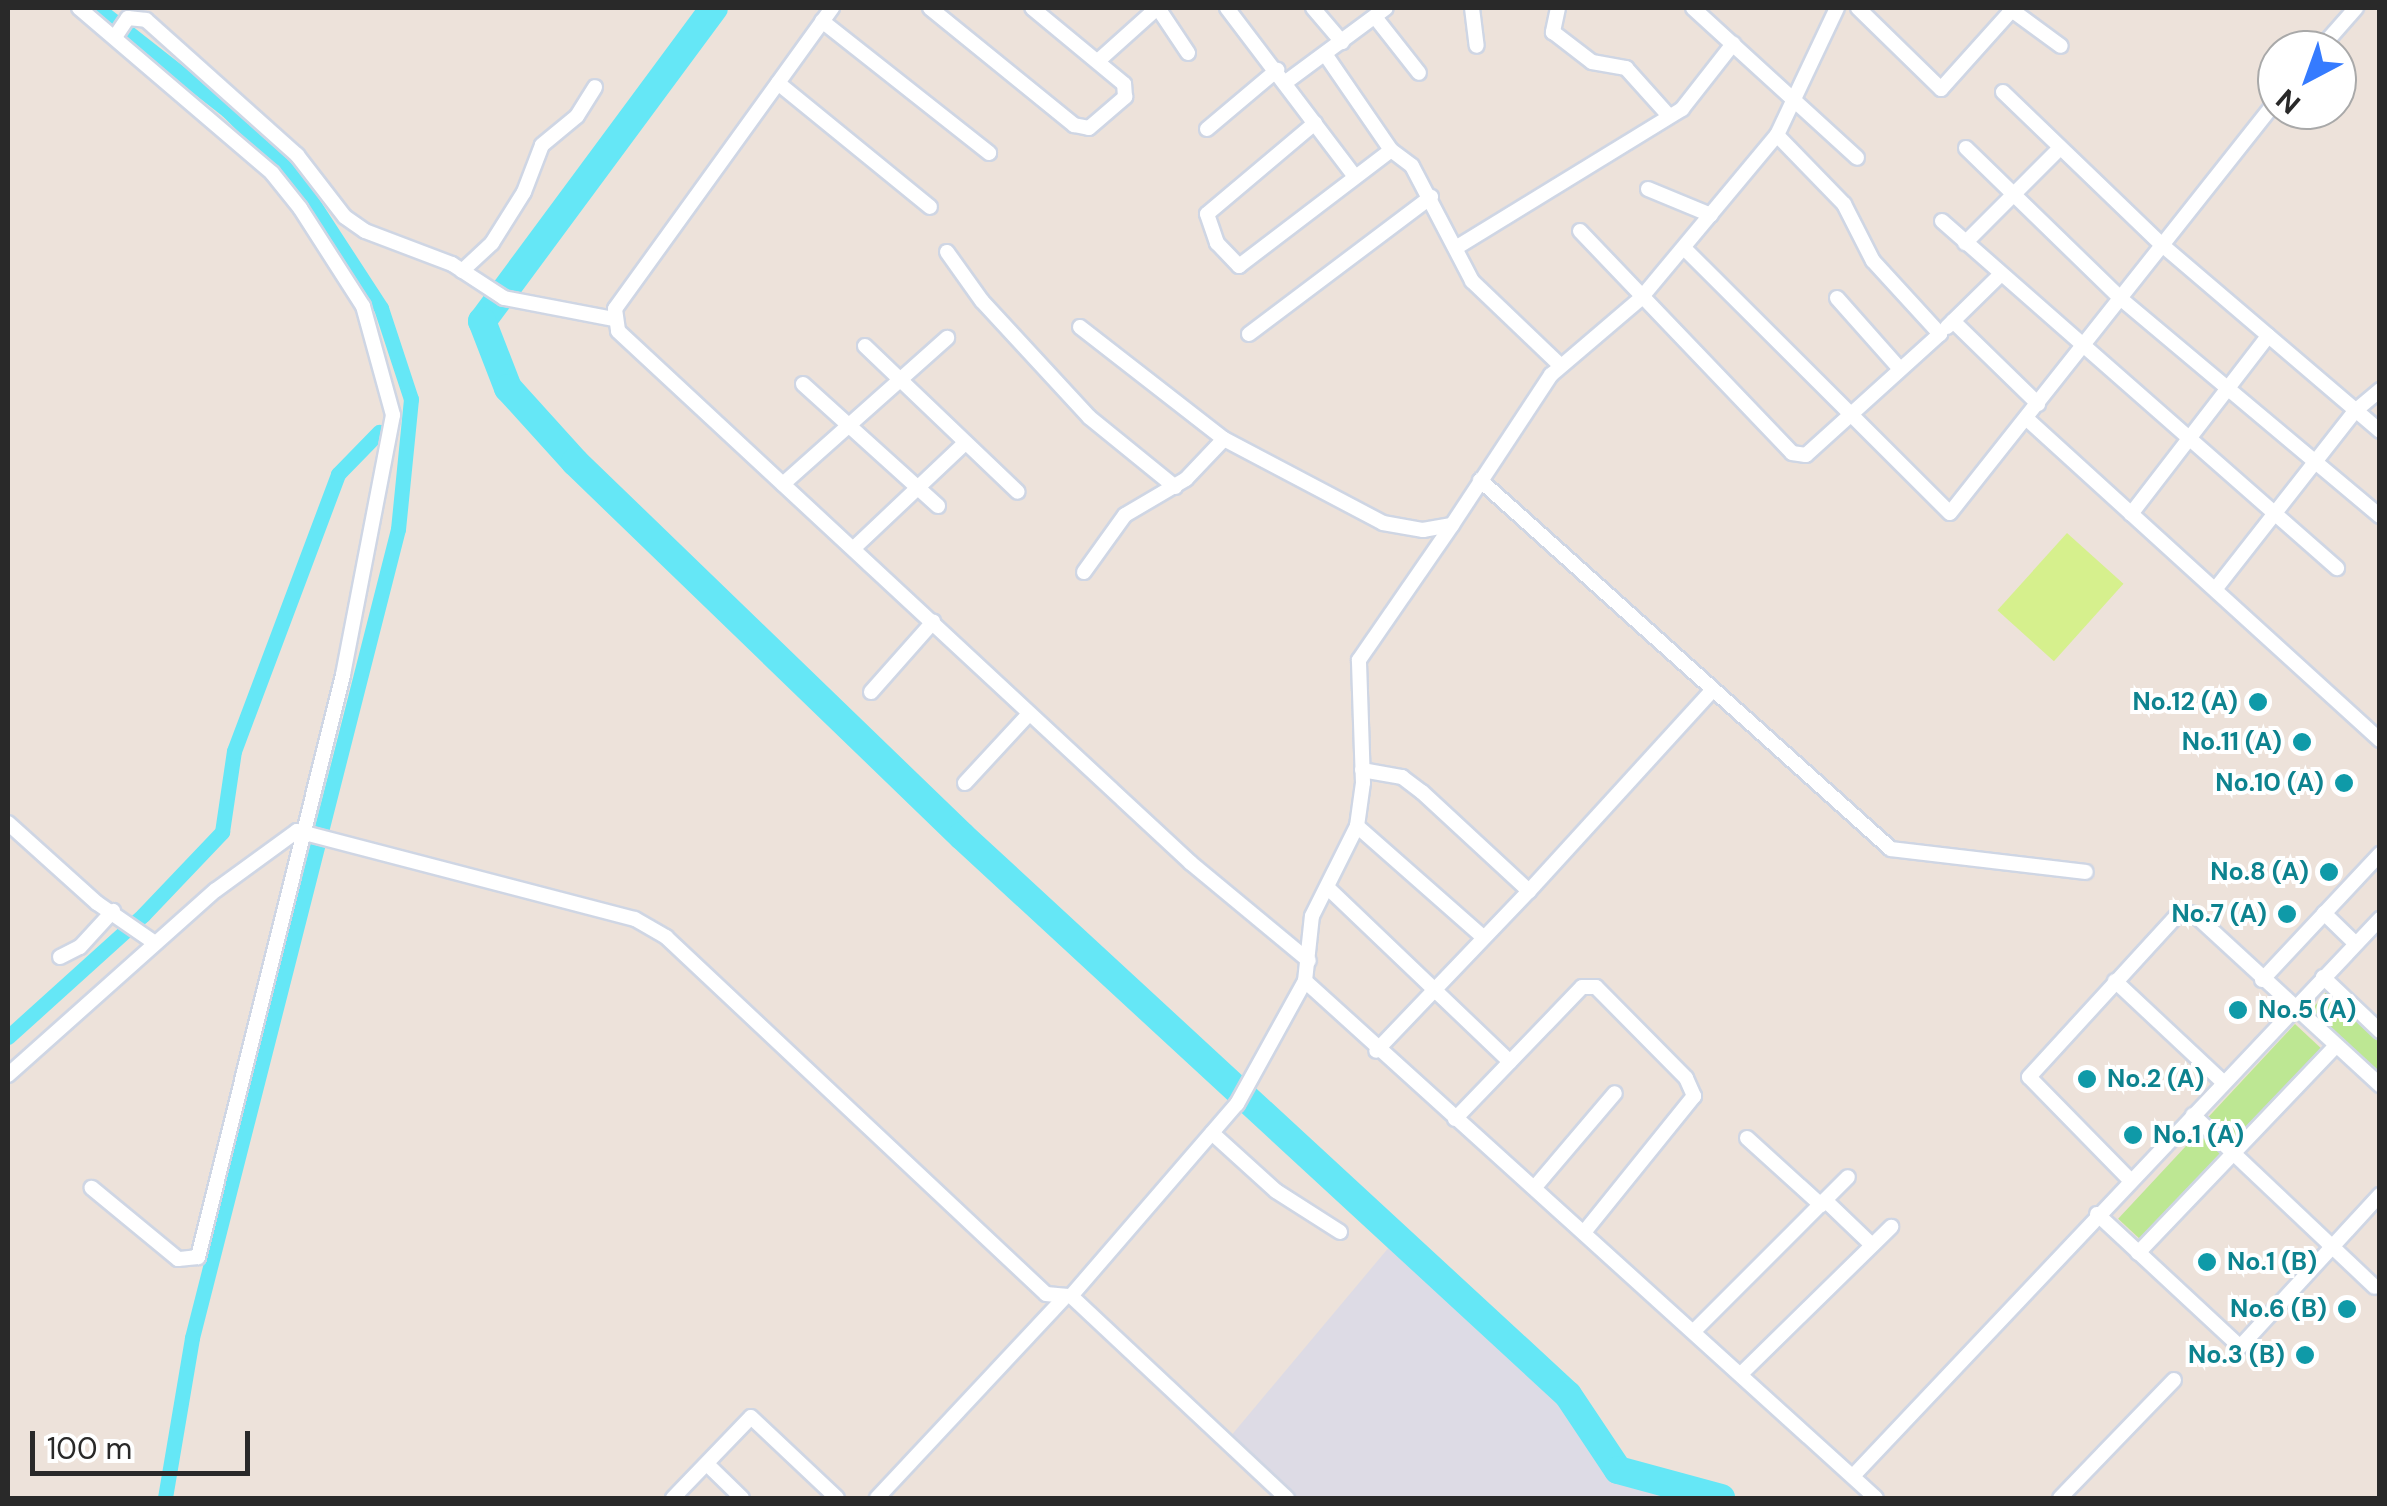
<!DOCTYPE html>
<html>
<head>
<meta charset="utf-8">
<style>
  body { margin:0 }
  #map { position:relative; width:2387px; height:1506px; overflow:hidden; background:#ede2da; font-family:"DM Sans",sans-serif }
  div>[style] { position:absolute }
  .industrial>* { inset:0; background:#dddbe5 }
  .green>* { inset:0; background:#bde793; transform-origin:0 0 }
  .pitch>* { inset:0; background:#d6f08d; transform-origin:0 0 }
  .canal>* { height:15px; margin:-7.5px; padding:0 7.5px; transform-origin:7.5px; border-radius:7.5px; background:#65e7f6 }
  .river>* { height:28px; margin:-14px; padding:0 14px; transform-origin:14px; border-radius:14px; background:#65e7f6 }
  .roads { filter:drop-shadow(2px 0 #cfd6e4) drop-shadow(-2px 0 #cfd6e4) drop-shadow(0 2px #cfd6e4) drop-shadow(0 -2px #cfd6e4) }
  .minor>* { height:14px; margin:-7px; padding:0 7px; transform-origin:7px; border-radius:7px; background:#fff }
  .dots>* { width:28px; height:28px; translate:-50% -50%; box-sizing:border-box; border:5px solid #fff; border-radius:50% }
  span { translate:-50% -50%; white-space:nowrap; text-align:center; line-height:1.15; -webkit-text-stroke:8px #fff; paint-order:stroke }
  .culture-label { font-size:25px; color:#0d838f; font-weight:700 }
  .right { translate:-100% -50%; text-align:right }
  .left { translate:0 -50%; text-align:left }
  .frame { position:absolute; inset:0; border:10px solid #292929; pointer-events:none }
  .north { position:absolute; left:2257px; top:30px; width:100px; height:100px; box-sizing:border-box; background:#fff; border:2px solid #a9a9a9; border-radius:50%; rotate:221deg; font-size:28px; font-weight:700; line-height:40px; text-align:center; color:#292929 }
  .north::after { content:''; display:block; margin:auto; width:35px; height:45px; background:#357bff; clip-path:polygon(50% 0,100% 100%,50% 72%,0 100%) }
  .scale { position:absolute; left:30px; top:1431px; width:220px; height:45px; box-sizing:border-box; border:5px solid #292929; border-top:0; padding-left:12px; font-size:30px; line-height:35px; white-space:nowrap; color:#292929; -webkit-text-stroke:8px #fff; paint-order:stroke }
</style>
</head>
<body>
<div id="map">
  <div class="industrial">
    <div style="clip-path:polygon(1390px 1246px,1665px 1498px,1294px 1498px,1230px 1437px)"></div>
  </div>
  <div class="green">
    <div style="clip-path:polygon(2328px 990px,2379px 1037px,2379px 1081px,2308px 1014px)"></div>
    <div style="left:2295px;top:1024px;width:40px;height:127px;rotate:43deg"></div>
    <div style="left:2200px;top:1131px;width:33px;height:120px;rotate:43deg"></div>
  </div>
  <div class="pitch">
    <div style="left:2067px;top:533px;width:76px;height:104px;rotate:42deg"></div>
  </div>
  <div class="canal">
    <div style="left:97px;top:8px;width:165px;rotate:38.1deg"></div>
    <div style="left:227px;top:110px;width:98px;rotate:44.6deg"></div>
    <div style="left:297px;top:179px;width:154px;rotate:56.9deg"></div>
    <div style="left:381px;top:308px;width:96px;rotate:71.8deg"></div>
    <div style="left:411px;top:399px;width:131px;rotate:95.7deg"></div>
    <div style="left:398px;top:529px;width:835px;rotate:104.29deg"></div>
    <div style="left:192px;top:1338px;width:162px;rotate:99.6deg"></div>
    <div style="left:8px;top:1037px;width:182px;rotate:-42.1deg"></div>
    <div style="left:143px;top:915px;width:115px;rotate:-46.4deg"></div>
    <div style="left:222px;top:832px;width:82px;rotate:-81.6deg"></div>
    <div style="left:234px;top:751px;width:296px;rotate:-69.4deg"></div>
    <div style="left:338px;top:474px;width:59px;rotate:-45.7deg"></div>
  </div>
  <div class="river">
    <div style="left:714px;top:8px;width:390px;rotate:126.5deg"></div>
    <div style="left:482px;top:321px;width:72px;rotate:68.8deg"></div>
    <div style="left:508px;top:388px;width:100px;rotate:47.8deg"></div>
    <div style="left:575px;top:462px;width:538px;rotate:44.02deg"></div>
    <div style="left:962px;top:836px;width:824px;rotate:42.69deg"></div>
    <div style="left:1568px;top:1395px;width:90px;rotate:56.3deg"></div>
    <div style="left:1618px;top:1470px;width:107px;rotate:15.2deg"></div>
  </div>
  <div class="roads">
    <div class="minor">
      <div style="left:79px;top:8px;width:254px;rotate:40.5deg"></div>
      <div style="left:272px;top:173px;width:45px;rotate:51.3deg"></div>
      <div style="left:300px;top:208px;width:117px;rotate:57.3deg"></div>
      <div style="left:363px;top:306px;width:113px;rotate:74.6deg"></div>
      <div style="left:393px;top:415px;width:265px;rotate:100.9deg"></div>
      <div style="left:343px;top:675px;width:600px;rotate:103.99deg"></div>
      <div style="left:198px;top:1257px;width:20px;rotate:174deg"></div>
      <div style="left:178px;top:1259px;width:112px;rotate:-140.5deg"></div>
      <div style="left:832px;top:8px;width:371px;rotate:125.8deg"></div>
      <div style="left:615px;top:309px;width:22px;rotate:82deg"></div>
      <div style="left:618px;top:331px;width:782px;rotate:42.88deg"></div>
      <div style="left:1191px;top:863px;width:153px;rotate:39.7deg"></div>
      <div style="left:930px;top:8px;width:186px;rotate:39.1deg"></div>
      <div style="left:1074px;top:125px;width:15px;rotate:11deg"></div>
      <div style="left:1089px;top:128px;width:48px;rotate:-40.7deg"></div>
      <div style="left:1125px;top:97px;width:13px;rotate:-94deg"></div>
      <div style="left:1124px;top:84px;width:119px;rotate:-140.4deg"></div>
      <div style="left:1158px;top:8px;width:54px;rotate:56.3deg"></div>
      <div style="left:1227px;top:8px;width:208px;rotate:52.8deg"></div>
      <div style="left:1313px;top:8px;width:45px;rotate:49.5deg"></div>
      <div style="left:1472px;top:8px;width:38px;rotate:83deg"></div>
      <div style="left:1558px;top:8px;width:25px;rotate:102deg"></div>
      <div style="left:1553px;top:32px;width:49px;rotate:37.6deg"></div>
      <div style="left:1592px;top:62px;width:35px;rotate:10deg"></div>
      <div style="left:1626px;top:68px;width:64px;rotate:48.1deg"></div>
      <div style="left:1693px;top:8px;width:222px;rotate:42.4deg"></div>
      <div style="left:1858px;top:8px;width:116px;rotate:44.3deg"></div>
      <div style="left:1941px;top:89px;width:106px;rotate:-48.1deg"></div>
      <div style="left:2009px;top:8px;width:64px;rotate:36.2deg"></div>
      <div style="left:1375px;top:17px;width:71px;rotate:51.8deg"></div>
      <div style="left:822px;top:21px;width:213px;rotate:38.3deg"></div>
      <div style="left:115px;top:37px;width:23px;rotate:-56deg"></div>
      <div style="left:128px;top:18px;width:18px;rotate:6deg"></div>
      <div style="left:146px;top:20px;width:203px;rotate:41.8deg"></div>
      <div style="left:297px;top:155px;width:78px;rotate:52.3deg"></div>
      <div style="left:345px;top:217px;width:24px;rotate:35deg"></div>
      <div style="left:365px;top:231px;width:93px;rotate:20.8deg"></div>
      <div style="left:452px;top:264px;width:62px;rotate:33.2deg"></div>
      <div style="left:504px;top:298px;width:111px;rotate:10.9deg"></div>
      <div style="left:2319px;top:50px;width:56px;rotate:-48.6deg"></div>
      <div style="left:1325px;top:54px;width:116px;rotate:55.5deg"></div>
      <div style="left:1098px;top:61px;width:79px;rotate:-41.9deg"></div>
      <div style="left:1286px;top:82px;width:124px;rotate:-36.5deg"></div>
      <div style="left:778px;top:83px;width:196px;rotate:39.2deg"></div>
      <div style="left:2003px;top:92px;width:219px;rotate:43.9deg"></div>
      <div style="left:2161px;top:244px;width:288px;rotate:40.5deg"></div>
      <div style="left:1315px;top:123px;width:141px;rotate:139.9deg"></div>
      <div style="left:1207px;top:214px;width:31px;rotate:71deg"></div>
      <div style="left:1217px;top:243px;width:32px;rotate:46deg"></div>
      <div style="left:1239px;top:266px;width:191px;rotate:-37.3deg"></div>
      <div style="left:1391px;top:150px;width:26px;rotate:37deg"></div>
      <div style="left:1412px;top:166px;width:130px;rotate:62.4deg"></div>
      <div style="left:1472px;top:281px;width:122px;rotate:43.7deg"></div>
      <div style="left:1207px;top:129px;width:92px;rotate:-40.1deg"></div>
      <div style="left:1966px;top:148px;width:215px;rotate:44.2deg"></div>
      <div style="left:2120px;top:298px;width:339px;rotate:40deg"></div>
      <div style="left:1648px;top:189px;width:68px;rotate:22.4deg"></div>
      <div style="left:1942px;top:221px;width:526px;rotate:41.3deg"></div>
      <div style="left:1580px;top:231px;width:307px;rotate:46.3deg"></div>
      <div style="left:1792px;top:453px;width:14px;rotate:8deg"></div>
      <div style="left:1806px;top:455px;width:181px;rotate:-42.1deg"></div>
      <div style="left:1940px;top:334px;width:99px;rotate:-132.5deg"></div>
      <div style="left:1873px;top:261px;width:64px;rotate:-117deg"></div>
      <div style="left:1844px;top:204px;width:96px;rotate:-134.2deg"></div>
      <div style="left:1965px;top:243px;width:134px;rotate:-45deg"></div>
      <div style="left:1457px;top:247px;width:264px;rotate:-31.5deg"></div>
      <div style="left:1682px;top:109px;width:83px;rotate:-51.9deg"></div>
      <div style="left:1684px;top:248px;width:375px;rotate:44.9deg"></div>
      <div style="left:1950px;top:513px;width:527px;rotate:-51.63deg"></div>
      <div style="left:947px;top:252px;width:60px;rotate:54.5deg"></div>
      <div style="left:982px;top:301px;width:158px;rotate:47.3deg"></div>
      <div style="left:1089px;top:417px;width:111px;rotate:39.1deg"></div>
      <div style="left:462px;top:271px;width:41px;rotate:-43deg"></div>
      <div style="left:492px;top:243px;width:60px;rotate:-57.9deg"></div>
      <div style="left:524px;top:192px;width:50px;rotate:-69deg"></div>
      <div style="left:542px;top:145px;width:45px;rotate:-39.6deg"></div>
      <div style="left:577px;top:116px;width:34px;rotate:-58deg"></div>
      <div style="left:1837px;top:298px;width:95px;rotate:48.4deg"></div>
      <div style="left:1953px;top:321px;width:119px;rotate:44.3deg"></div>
      <div style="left:1080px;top:327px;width:182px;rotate:37.9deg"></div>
      <div style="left:1224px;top:439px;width:180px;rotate:27.8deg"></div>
      <div style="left:1383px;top:523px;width:41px;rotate:9.9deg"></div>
      <div style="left:1423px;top:530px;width:29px;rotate:-10deg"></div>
      <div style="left:1452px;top:525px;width:180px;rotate:-56.6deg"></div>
      <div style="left:1551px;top:375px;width:118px;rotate:-40.5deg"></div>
      <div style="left:1641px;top:298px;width:212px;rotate:-50.2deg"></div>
      <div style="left:1777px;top:135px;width:140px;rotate:-64.7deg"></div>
      <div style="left:1947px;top:327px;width:74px;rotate:-44.5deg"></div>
      <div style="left:1249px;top:334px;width:228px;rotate:-37deg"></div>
      <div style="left:865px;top:346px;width:211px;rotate:43.7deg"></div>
      <div style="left:803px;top:384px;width:182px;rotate:42.1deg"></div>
      <div style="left:2026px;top:418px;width:479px;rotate:42.3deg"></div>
      <div style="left:1480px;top:480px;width:552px;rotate:41.92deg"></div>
      <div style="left:1891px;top:849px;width:196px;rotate:6.7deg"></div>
      <div style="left:783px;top:484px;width:220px;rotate:-41.7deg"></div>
      <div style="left:2131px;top:514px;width:225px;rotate:-52.4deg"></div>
      <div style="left:854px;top:548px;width:153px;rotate:-43.4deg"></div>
      <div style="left:1084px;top:572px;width:70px;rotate:-54.3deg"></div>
      <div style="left:1125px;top:515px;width:71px;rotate:-30.5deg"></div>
      <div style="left:1186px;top:479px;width:55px;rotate:-46.5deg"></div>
      <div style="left:2217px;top:587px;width:224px;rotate:-51.9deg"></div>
      <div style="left:2355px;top:411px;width:33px;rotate:-40deg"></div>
      <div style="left:871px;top:692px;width:94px;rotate:-48.5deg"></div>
      <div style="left:1362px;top:770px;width:41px;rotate:9.9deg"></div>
      <div style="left:1402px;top:777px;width:25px;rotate:37deg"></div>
      <div style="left:1422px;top:792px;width:146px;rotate:42.8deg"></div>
      <div style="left:1529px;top:891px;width:221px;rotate:133.7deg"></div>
      <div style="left:965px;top:783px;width:94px;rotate:-47.2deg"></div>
      <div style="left:8px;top:823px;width:120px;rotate:42deg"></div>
      <div style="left:97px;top:903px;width:70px;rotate:34.6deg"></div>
      <div style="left:1357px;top:826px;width:168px;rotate:41.4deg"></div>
      <div style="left:1327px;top:887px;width:253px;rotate:43.7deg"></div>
      <div style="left:1529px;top:891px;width:270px;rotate:-47.6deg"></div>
      <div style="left:2324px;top:913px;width:43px;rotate:44.1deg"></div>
      <div style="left:60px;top:957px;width:22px;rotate:-27deg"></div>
      <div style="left:80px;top:947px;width:49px;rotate:-47.5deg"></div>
      <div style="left:2323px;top:977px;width:79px;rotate:43.5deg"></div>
      <div style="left:2262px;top:980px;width:173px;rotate:-46.9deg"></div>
      <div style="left:1305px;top:981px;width:770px;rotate:42.16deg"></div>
      <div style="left:2115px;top:981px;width:148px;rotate:43.1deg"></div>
      <div style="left:8px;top:1075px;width:278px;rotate:-41.7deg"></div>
      <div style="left:216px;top:890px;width:100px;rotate:-36.1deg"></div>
      <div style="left:297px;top:831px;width:349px;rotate:14.6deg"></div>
      <div style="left:635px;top:919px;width:36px;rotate:30deg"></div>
      <div style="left:666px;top:937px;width:521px;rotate:43.21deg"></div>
      <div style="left:1046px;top:1294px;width:25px;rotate:5deg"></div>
      <div style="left:1071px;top:1296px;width:296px;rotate:43.1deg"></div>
      <div style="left:2193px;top:1115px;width:250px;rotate:43.4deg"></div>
      <div style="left:1455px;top:1119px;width:183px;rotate:-46.1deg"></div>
      <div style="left:1582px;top:987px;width:14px"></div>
      <div style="left:1596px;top:987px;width:128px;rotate:45.3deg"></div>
      <div style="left:1686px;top:1078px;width:20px;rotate:66deg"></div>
      <div style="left:1694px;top:1096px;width:172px;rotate:128.9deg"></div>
      <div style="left:1212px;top:1133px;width:86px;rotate:42.2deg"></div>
      <div style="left:1276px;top:1191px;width:76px;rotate:32.6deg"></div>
      <div style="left:1747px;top:1138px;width:100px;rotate:42.2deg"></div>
      <div style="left:2130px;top:1180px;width:144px;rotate:-134.4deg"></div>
      <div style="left:2029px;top:1077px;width:224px;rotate:-47.5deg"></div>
      <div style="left:2180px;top:912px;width:14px;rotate:8deg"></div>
      <div style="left:2194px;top:914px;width:253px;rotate:42.6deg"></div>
      <div style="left:1535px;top:1187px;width:123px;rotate:-49.6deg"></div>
      <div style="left:1825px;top:1200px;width:65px;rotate:43.8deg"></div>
      <div style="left:2097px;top:1214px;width:195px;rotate:42.9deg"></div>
      <div style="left:2240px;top:1347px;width:207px;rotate:-47.4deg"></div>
      <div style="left:2138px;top:1253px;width:285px;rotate:-46.3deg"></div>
      <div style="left:1071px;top:1296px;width:254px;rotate:-49.2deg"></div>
      <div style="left:1237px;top:1104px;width:141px;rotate:-61.1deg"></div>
      <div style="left:1305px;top:981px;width:65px;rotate:-83.9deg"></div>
      <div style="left:1312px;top:916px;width:101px;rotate:-63.4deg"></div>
      <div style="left:1357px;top:826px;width:43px;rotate:-82.1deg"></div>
      <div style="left:1363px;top:783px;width:123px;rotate:-91.9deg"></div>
      <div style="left:1359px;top:660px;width:164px;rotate:-55.4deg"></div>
      <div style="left:1695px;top:1330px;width:216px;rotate:-45deg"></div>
      <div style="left:1742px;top:1373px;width:209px;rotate:-44.4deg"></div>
      <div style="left:707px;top:1464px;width:49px;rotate:44.2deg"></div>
      <div style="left:1853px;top:1476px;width:767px;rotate:-46.59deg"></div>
      <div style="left:673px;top:1498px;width:112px;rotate:-46.1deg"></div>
      <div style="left:751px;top:1417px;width:118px;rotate:43.3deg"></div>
      <div style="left:877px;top:1498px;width:272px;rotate:-46.9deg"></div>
      <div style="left:2060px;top:1498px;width:164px;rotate:-46deg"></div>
    </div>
  </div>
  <div class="dots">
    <div style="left:2258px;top:702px;background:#0f9aa8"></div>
    <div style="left:2302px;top:742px;background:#0f9aa8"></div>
    <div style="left:2344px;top:783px;background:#0f9aa8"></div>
    <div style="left:2329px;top:872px;background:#0f9aa8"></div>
    <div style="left:2287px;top:914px;background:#0f9aa8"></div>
    <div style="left:2238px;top:1010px;background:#0f9aa8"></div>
    <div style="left:2087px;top:1079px;background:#0f9aa8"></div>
    <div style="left:2133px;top:1135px;background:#0f9aa8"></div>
    <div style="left:2207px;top:1262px;background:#0f9aa8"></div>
    <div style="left:2347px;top:1309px;background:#0f9aa8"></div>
    <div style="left:2305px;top:1355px;background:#0f9aa8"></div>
  </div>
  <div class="culture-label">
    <span class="right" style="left:2238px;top:702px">No.12 (A)</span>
    <span class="right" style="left:2282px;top:742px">No.11 (A)</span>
    <span class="right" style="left:2324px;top:783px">No.10 (A)</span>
    <span class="right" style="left:2309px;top:872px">No.8 (A)</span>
    <span class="right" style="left:2267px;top:914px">No.7 (A)</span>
    <span class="left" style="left:2258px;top:1010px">No.5 (A)</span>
    <span class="left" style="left:2107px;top:1079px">No.2 (A)</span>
    <span class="left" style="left:2153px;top:1135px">No.1 (A)</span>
    <span class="left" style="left:2227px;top:1262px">No.1 (B)</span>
    <span class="right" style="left:2327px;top:1309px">No.6 (B)</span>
    <span class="right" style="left:2285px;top:1355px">No.3 (B)</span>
  </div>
  <div class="frame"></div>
  <div class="north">N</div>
  <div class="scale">100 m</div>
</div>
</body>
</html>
